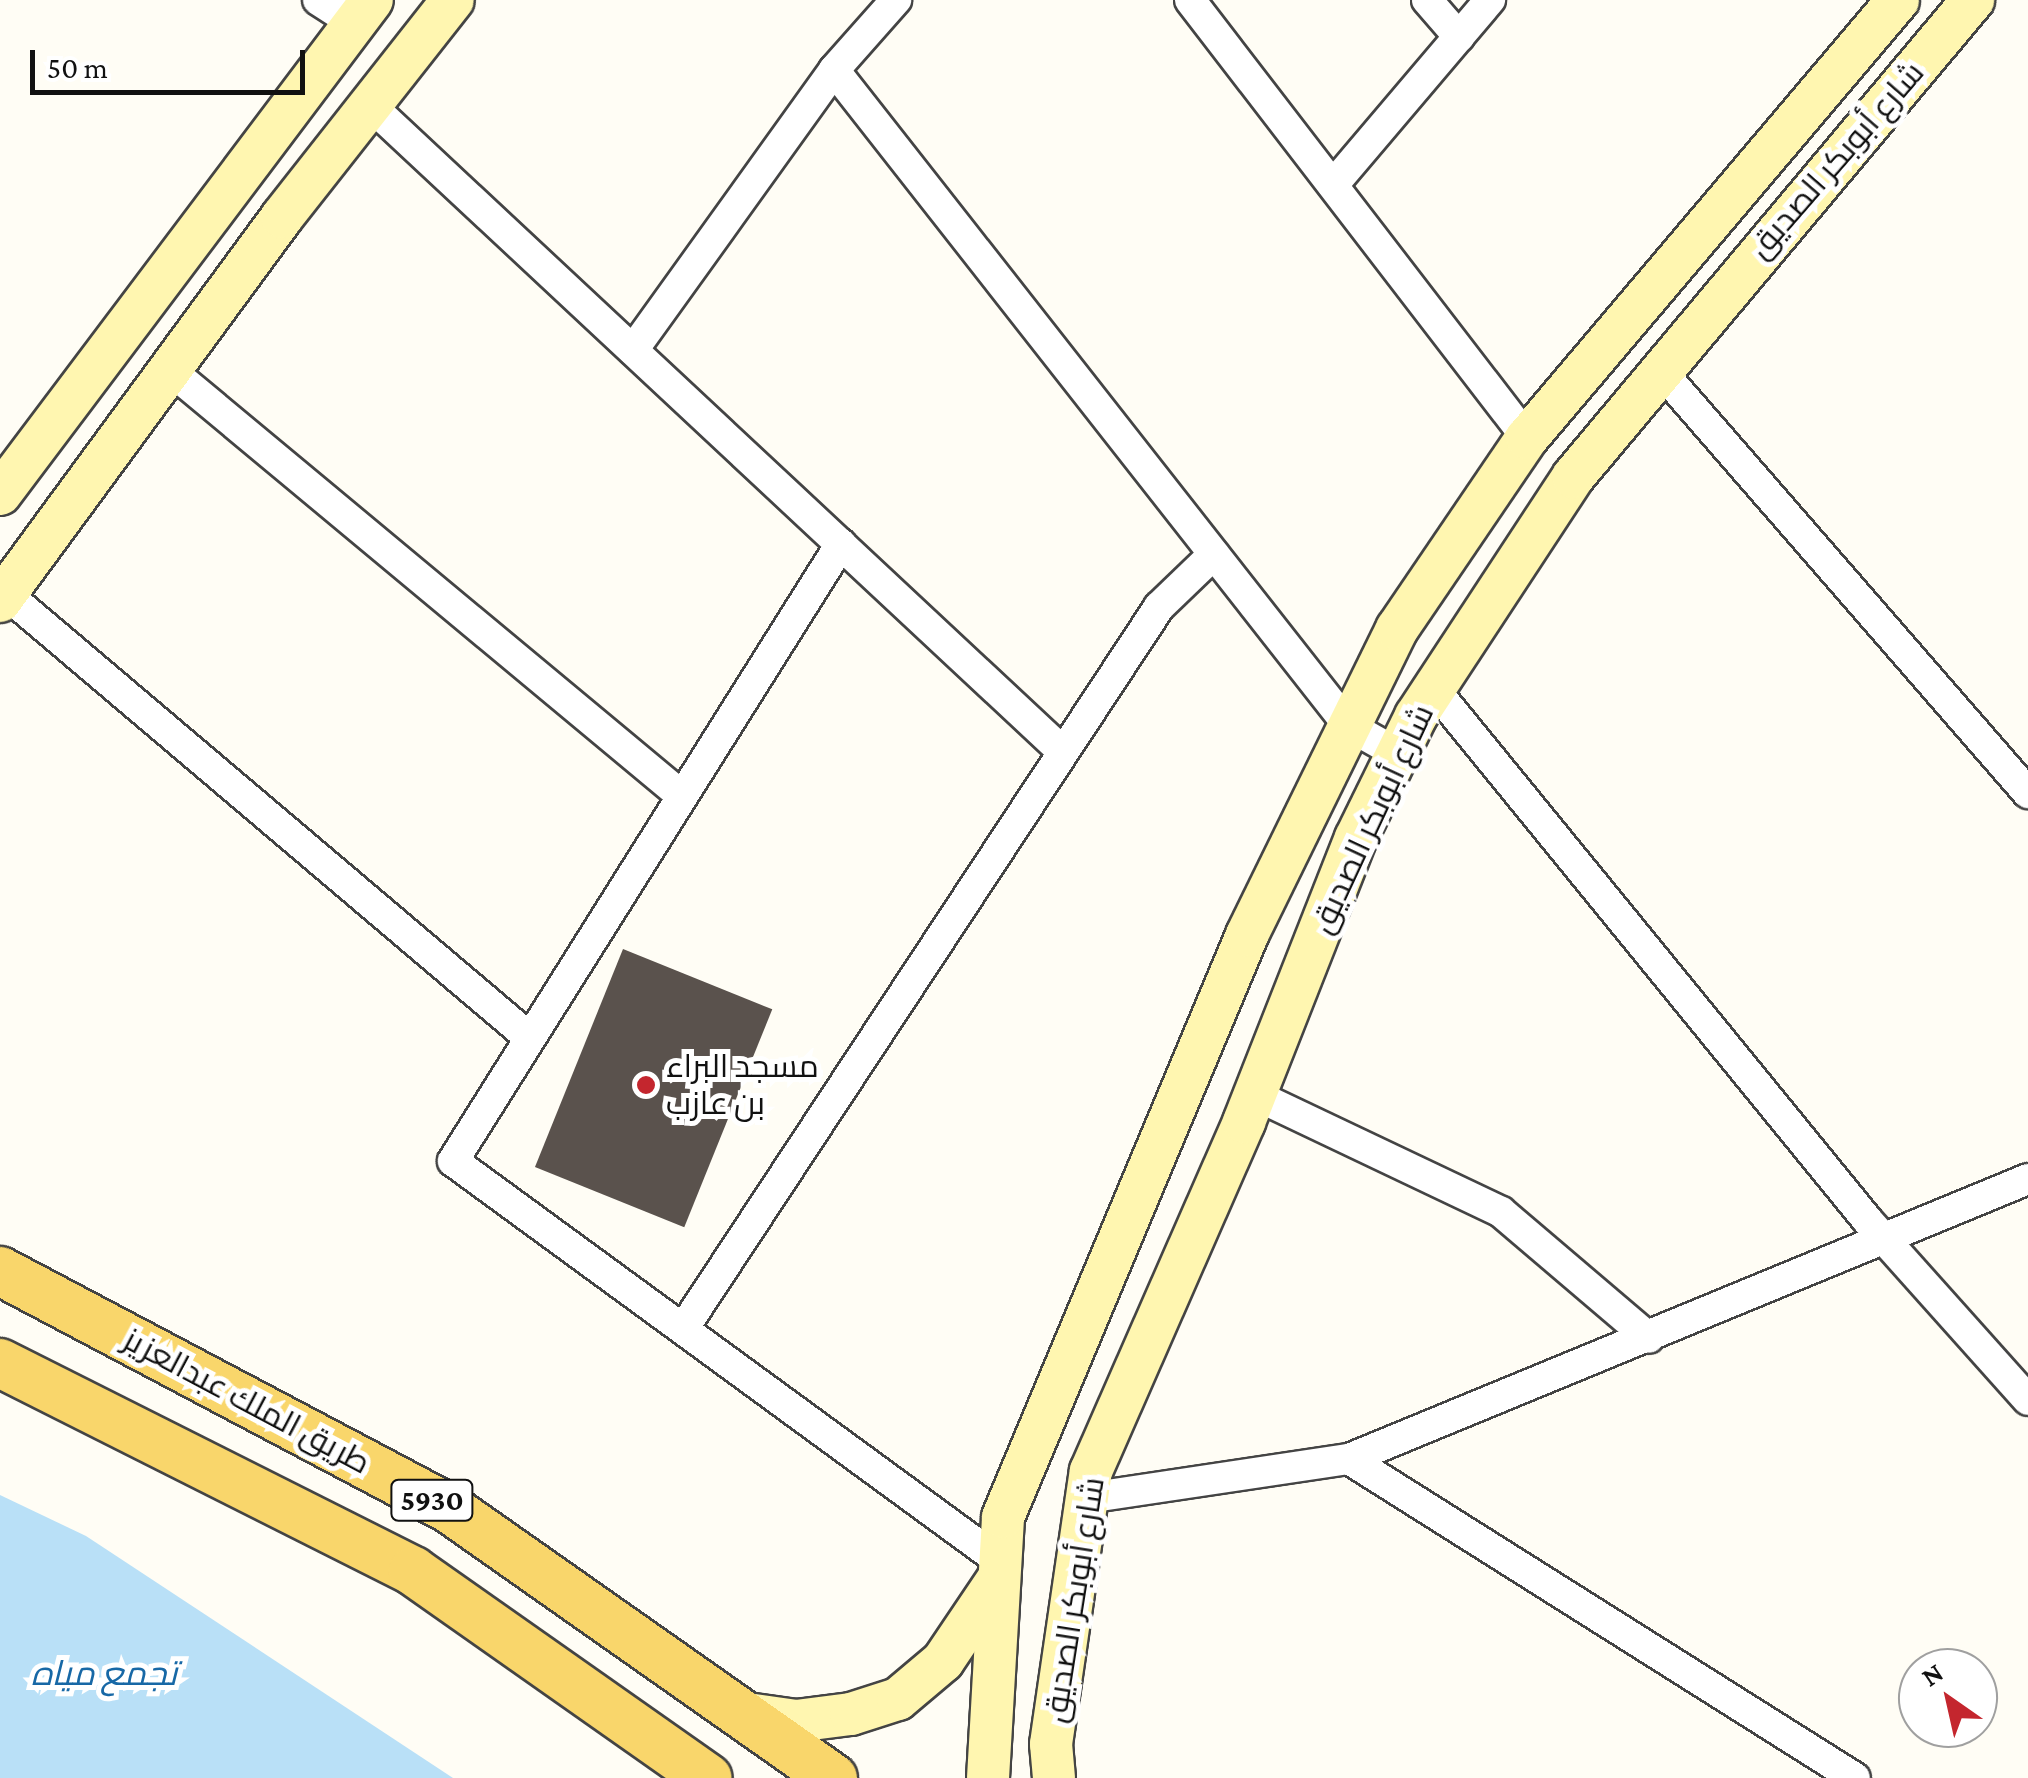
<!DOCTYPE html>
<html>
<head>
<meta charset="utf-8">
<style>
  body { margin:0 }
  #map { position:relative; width:2028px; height:1778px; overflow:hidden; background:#fffdf5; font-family:"Crimson Pro",Cairo,serif }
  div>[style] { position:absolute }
  .water>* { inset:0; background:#b9e0f7 }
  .building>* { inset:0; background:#5a524d; transform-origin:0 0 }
  .roads { filter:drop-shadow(2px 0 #444) drop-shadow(-2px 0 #444) drop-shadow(0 2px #444) drop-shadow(0 -2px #444) }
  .street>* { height:30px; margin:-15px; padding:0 15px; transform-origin:15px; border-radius:15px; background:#fff }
  .secondary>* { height:42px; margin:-21px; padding:0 21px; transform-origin:21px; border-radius:21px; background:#fff6b0 }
  .primary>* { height:48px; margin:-24px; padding:0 24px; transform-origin:24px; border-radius:24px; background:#f9d66b }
  .dots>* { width:28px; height:28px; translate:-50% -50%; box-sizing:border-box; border:5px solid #fff; border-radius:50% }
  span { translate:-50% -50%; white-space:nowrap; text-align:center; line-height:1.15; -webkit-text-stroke:10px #fff; paint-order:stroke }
  .shield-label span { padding:2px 8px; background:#fff; border:2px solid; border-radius:8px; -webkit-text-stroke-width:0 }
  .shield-label { font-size:30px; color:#111; font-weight:700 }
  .street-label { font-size:32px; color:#111 }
  .poi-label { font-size:32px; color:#111 }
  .left { translate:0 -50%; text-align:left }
  .water-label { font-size:35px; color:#1768a6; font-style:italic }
  .north { position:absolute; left:1898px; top:1648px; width:100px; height:100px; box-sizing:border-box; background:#fff; border:2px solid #a0a0a0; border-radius:50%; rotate:326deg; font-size:28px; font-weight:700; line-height:40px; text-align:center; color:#111 }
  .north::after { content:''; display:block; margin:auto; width:35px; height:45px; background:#c4262e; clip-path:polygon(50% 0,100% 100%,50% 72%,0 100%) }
  .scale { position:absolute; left:30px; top:50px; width:275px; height:45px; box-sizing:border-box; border:5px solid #111; border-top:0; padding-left:12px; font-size:30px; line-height:35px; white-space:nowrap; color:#111; -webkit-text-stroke:8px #fff; paint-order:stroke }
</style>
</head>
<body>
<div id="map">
  <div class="water">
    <div style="clip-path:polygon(0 1495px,86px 1536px,453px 1778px,0 1778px)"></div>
  </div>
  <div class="building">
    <div style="left:623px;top:949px;width:161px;height:235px;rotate:22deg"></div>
  </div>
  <div class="roads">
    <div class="street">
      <div style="left:318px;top:0;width:43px;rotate:32.6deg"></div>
      <div style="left:1190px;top:0;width:553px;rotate:52.43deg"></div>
      <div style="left:1427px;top:0;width:49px;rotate:49.1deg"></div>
      <div style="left:834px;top:70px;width:834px;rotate:51.87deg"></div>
      <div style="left:1349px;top:726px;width:55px;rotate:29.4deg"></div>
      <div style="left:370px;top:105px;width:947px;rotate:43.03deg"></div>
      <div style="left:1333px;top:185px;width:243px;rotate:-49.7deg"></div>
      <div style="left:633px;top:350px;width:345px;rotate:-54.3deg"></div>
      <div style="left:834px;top:70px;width:94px;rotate:-48.5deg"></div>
      <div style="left:170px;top:370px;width:666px;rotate:39.76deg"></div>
      <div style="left:1660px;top:370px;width:561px;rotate:48.98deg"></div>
      <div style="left:841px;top:544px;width:729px;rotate:122.16deg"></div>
      <div style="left:453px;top:1161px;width:678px;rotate:36.18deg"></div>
      <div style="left:5px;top:593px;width:688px;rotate:40.29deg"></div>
      <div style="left:1434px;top:689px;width:687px;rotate:50.79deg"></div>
      <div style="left:1868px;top:1221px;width:240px;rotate:48.2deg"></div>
      <div style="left:1255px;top:1095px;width:272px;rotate:25.4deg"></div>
      <div style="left:1501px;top:1212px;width:194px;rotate:40.4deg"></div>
      <div style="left:683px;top:1329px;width:865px;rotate:-56.6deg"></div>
      <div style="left:1159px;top:607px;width:76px;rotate:-43.9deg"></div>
      <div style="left:1349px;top:1459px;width:598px;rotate:32.23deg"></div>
      <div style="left:1087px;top:1498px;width:265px;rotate:-8.5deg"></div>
      <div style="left:1349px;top:1459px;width:734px;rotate:-22.41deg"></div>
    </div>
    <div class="secondary">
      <div style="left:0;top:494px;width:618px;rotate:-53.02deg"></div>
      <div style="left:0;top:601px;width:476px;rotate:-53.7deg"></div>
      <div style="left:282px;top:217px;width:276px;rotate:-51.8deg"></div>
      <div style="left:740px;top:1713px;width:57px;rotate:8.1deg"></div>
      <div style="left:796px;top:1721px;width:55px;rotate:-7.3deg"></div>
      <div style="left:851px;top:1714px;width:49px;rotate:-17.7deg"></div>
      <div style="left:898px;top:1699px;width:59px;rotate:-40.2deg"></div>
      <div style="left:943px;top:1661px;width:100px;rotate:-56deg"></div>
      <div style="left:988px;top:1778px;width:261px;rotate:-86.7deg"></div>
      <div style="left:1003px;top:1517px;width:631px;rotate:-67.25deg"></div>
      <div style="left:1247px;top:935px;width:341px;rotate:-63.9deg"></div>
      <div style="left:1397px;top:629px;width:231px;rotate:-55.8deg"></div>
      <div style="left:1527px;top:438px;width:574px;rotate:-49.73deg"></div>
      <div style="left:1054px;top:1778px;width:34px;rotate:-95deg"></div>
      <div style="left:1051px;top:1744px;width:276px;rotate:-81.7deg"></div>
      <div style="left:1091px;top:1471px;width:381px;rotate:-66.3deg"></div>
      <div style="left:1244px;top:1122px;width:305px;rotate:-68.5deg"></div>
      <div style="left:1356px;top:838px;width:136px;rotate:-63.8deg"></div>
      <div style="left:1416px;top:716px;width:286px;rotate:-56.7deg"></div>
      <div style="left:1573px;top:477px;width:623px;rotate:-50.02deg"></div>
    </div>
    <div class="primary">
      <div style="left:0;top:1271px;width:509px;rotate:27.87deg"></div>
      <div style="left:450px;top:1509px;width:468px;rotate:35.1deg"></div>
      <div style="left:0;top:1363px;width:462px;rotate:26.7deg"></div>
      <div style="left:413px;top:1571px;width:360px;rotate:35.1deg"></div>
    </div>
  </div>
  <div class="dots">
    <div style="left:646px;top:1085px;background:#c4262e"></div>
  </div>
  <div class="shield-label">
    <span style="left:432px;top:1500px">5930</span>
  </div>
  <div class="street-label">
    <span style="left:1836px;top:160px;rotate:-49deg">شارع أبوبكر الصديق</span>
    <span style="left:1372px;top:819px;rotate:-65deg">شارع أبوبكر الصديق</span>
    <span style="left:247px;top:1401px;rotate:28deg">طريق الملك عبدالعزيز</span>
    <span style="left:1074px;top:1600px;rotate:-81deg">شارع أبوبكر الصديق</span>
  </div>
  <div class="poi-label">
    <span class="left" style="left:666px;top:1085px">مسجد البراء<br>بن عازب</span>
  </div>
  <div class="water-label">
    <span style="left:104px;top:1674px">تجمع مياه</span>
  </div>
  <div class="north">N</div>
  <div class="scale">50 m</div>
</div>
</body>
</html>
